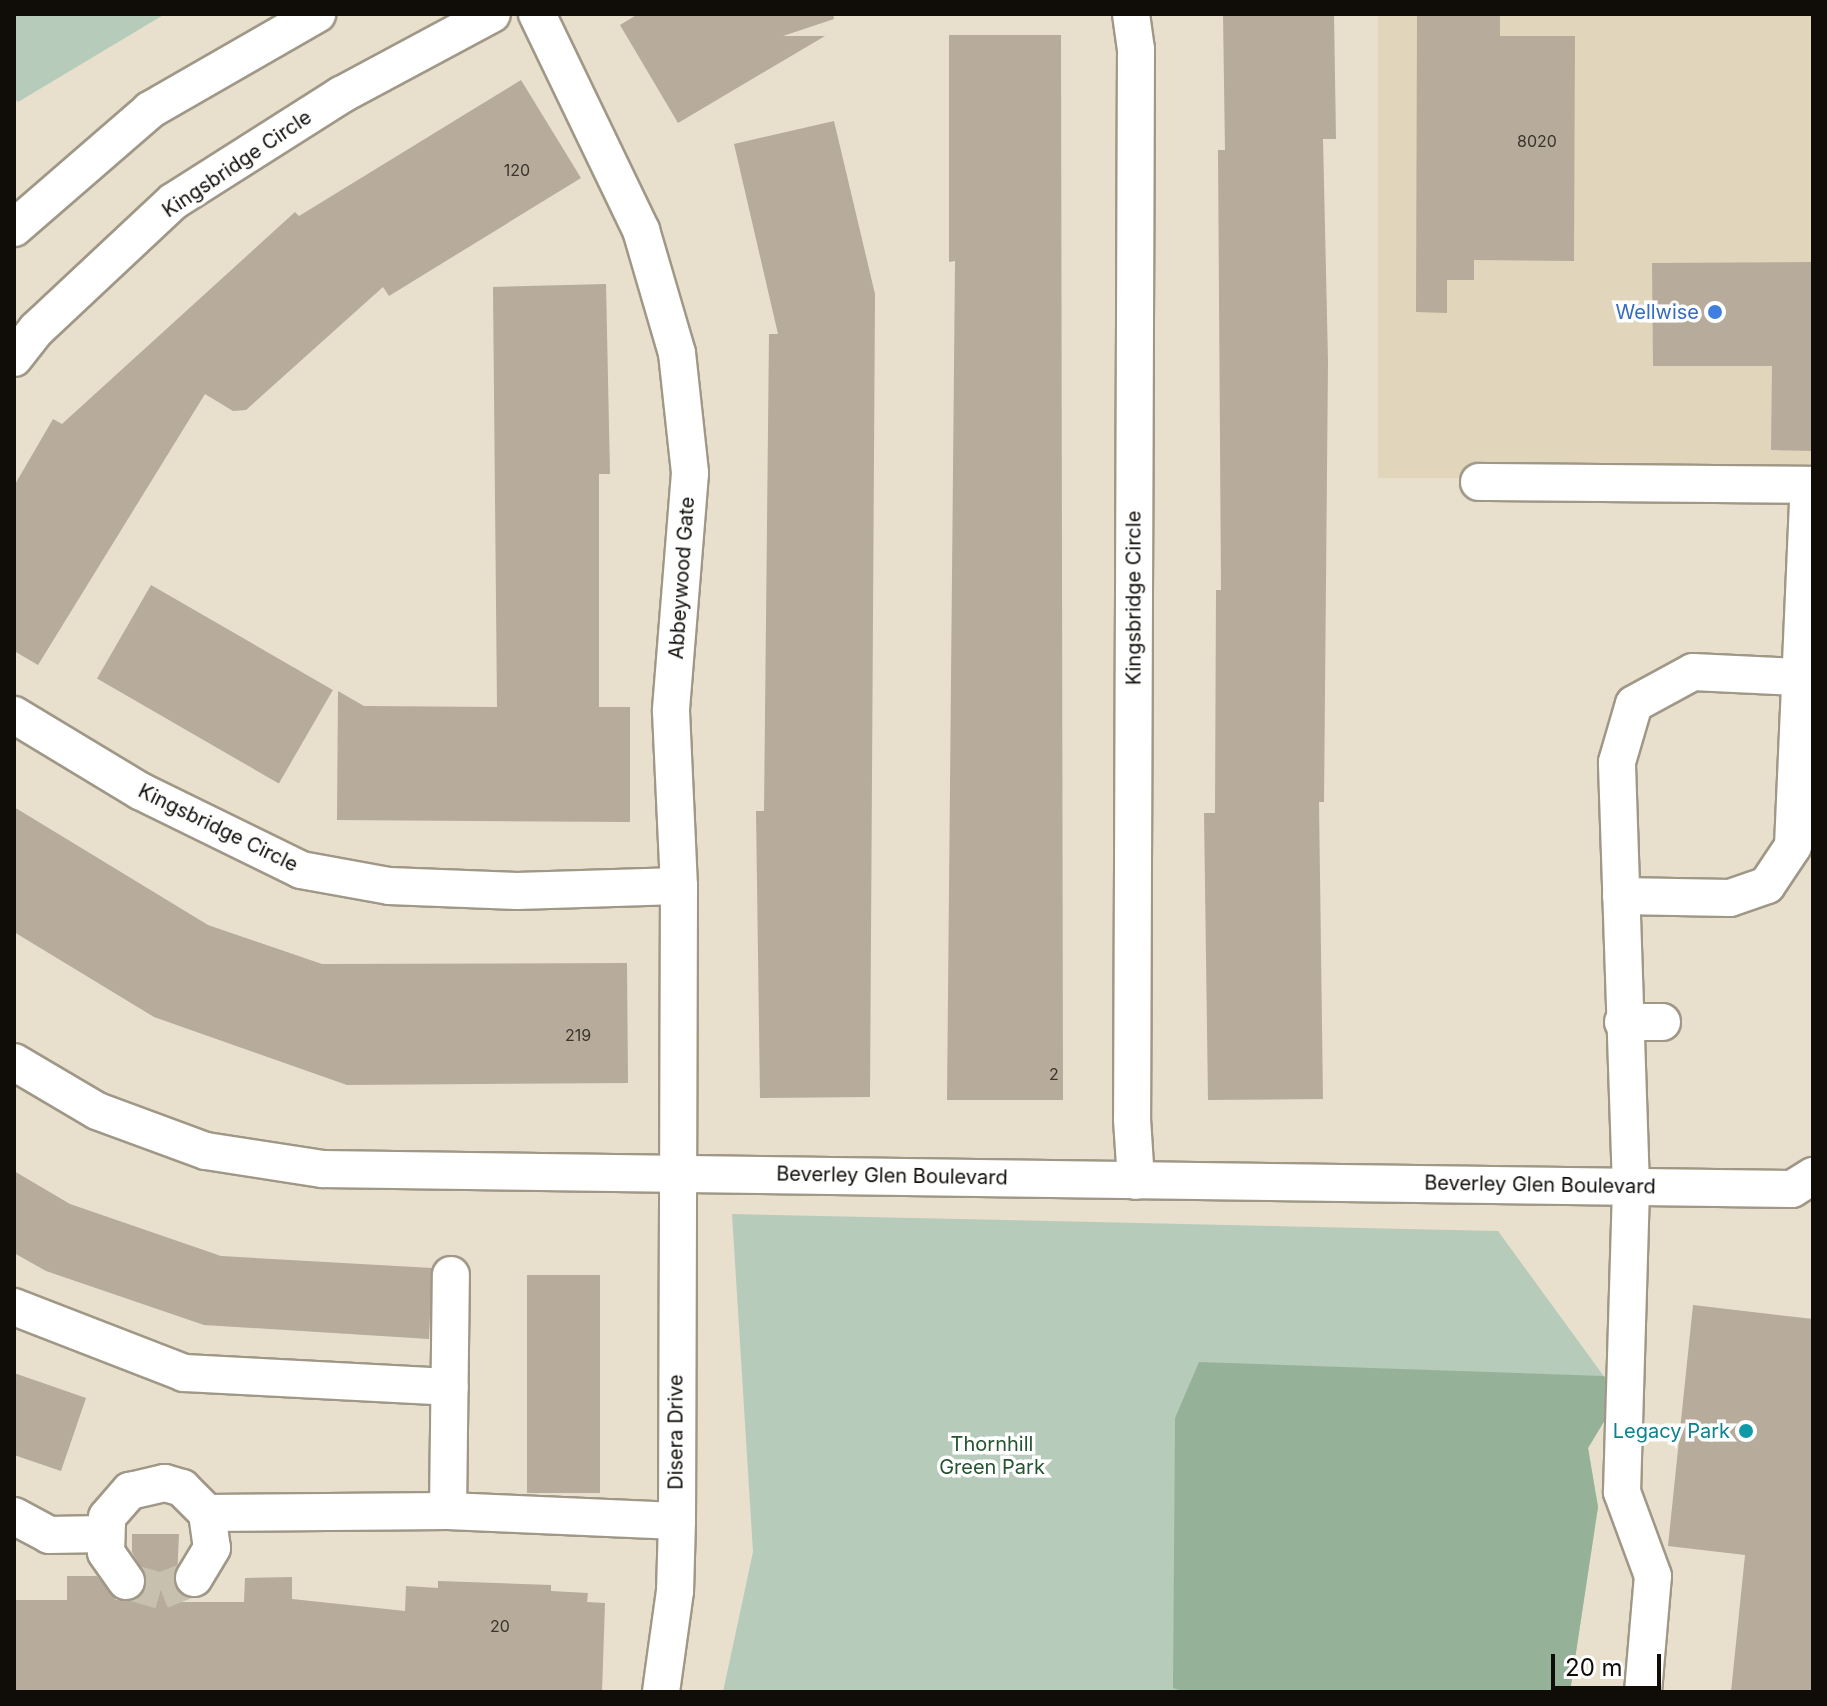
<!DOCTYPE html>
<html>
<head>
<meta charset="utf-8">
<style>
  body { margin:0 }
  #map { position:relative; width:1827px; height:1706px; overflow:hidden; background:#e8dfcd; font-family:Inter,sans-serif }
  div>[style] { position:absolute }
  .built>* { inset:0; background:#e1d5bc; transform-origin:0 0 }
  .green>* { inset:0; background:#b7cbba }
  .forest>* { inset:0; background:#95b299 }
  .building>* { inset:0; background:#b7ab9b; transform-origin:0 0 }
  .minor-tunnel>* { height:36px; margin-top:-18px; transform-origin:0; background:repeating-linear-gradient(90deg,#c8c0af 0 36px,transparent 0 54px) }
  .roads { filter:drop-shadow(2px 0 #a09887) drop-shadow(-2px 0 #a09887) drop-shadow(0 2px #a09887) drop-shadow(0 -2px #a09887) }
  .minor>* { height:36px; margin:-18px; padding:0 18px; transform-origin:18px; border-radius:18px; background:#fff }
  .dots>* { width:22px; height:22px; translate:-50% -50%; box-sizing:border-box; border:4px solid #fff; border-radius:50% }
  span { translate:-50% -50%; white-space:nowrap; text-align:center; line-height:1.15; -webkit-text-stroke:7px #fff; paint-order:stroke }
  .number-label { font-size:16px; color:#3a342d }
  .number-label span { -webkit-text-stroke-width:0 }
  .street-label { font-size:20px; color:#100d08 }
  .shop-label { font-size:20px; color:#366cbe }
  .right { translate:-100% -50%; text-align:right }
  .culture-label { font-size:20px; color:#0d838f }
  .park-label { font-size:20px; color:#265430 }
  .frame { position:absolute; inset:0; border:16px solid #100d08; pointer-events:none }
  .scale { position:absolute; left:1551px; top:1654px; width:110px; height:36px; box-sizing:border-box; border:4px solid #100d08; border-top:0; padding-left:10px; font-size:24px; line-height:28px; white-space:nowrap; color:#100d08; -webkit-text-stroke:6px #fff; paint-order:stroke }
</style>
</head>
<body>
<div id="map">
  <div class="built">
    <div style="left:1378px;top:14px;width:435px;height:464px"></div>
  </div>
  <div class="green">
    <div style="clip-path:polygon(14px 14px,165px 14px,18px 102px,14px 98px)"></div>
    <div style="clip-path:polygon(732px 1214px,1498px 1231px,1619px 1397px,1588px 1448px,1598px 1507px,1570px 1692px,723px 1692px,753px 1552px)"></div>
  </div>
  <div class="forest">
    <div style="clip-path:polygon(1199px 1362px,1604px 1376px,1619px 1397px,1588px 1448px,1598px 1507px,1570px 1692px,1185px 1692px,1173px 1688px,1175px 1418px)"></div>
  </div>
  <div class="building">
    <div style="clip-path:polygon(638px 14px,833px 14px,834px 19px,783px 36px,825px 36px,678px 123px,620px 25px)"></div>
    <div style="clip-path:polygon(1223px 14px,1334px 14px,1336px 139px,1323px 139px,1328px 361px,1324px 802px,1319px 802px,1323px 1099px,1208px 1100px,1204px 813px,1215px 813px,1216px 590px,1221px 590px,1218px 150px,1225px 150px)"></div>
    <div style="clip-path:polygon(1417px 14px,1500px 14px,1500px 36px,1575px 36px,1574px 261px,1474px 260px,1474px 280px,1447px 280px,1447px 313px,1416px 312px)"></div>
    <div style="clip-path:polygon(949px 35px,1061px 35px,1063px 1100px,947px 1100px,955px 261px,949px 262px)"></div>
    <div style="clip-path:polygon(521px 80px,581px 178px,389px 296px,383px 287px,246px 410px,233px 411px,205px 394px,38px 665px,14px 651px,14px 486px,53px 419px,62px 424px,295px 212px,299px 216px)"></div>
    <div style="clip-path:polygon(834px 121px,875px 294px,870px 1097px,760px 1098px,756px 811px,764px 811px,769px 334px,778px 334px,734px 144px)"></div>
    <div style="clip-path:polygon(1813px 262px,1813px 451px,1771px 450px,1772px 366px,1653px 366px,1652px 263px)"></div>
    <div style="clip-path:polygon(606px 284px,610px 474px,599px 474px,599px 707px,630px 707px,630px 822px,337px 820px,338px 691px,364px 706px,497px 707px,493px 287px)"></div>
    <div style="left:151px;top:585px;width:210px;height:108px;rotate:30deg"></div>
    <div style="clip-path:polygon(14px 807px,208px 925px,322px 964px,627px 963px,628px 1083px,347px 1085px,154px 1017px,14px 932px)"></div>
    <div style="clip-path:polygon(14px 1171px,70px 1204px,221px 1256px,432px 1268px,429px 1339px,204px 1325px,46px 1271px,14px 1253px)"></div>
    <div style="left:527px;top:1275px;width:73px;height:218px"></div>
    <div style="clip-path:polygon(1693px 1305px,1813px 1319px,1813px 1692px,1731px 1692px,1745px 1555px,1668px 1546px)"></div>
    <div style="clip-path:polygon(14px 1373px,86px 1398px,61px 1471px,14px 1455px)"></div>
    <div style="clip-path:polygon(132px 1534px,179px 1534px,176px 1602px,244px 1602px,245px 1578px,292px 1577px,292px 1599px,405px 1611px,406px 1586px,438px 1588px,438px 1581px,551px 1585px,551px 1591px,588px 1593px,587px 1602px,605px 1603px,602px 1692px,14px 1692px,14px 1600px,67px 1600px,67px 1576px,97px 1576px,116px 1600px,137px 1599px,147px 1580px,132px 1552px)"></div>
  </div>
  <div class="minor-tunnel">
    <div style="left:126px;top:1581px;width:36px;rotate:16deg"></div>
    <div style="left:161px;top:1591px;width:35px;rotate:-22deg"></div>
  </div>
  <div class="roads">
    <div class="minor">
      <div style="left:537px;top:14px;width:240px;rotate:64.3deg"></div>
      <div style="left:641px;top:230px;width:128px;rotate:73.7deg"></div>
      <div style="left:677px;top:353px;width:121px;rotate:83.8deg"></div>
      <div style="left:690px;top:473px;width:239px;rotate:94.6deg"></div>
      <div style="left:671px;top:711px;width:175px;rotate:87.4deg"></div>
      <div style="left:679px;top:886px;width:635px;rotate:90.18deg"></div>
      <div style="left:677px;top:1521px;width:70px;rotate:91.6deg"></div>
      <div style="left:675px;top:1591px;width:102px;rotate:97.9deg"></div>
      <div style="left:1131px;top:14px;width:35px;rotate:82deg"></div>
      <div style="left:1136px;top:49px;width:1070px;rotate:90.21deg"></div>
      <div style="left:1132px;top:1119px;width:62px;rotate:86.3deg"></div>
      <div style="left:14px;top:228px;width:180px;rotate:-40.9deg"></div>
      <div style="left:150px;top:110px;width:193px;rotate:-29.9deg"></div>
      <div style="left:14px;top:358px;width:37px;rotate:-52deg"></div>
      <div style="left:37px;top:329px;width:187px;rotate:-43.1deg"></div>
      <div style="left:174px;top:201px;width:198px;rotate:-32.4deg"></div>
      <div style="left:341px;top:95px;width:171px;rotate:-28.2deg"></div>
      <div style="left:1479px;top:482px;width:330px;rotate:0.5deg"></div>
      <div style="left:14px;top:715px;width:147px;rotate:31.1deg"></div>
      <div style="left:140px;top:791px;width:179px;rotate:26.1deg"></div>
      <div style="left:301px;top:870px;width:89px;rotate:10.3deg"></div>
      <div style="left:389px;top:886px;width:128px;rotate:2.2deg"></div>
      <div style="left:517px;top:891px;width:162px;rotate:-1.8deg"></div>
      <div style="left:1621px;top:896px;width:109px;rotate:1.1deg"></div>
      <div style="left:1730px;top:898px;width:39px;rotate:-19deg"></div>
      <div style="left:1767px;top:885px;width:47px;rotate:-56.3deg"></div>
      <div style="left:1793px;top:846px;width:361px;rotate:-87.5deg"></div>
      <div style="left:1809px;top:485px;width:4px"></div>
      <div style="left:1623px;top:1022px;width:39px"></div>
      <div style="left:14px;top:1062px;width:96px;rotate:30.6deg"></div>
      <div style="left:97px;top:1111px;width:116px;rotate:20.2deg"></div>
      <div style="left:206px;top:1151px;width:117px;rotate:8.8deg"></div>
      <div style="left:322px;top:1169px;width:1470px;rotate:0.78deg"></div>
      <div style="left:1792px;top:1189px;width:25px;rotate:-32deg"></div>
      <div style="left:14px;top:1307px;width:182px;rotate:21.2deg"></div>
      <div style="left:184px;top:1373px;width:266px;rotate:3deg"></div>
      <div style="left:448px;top:1511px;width:236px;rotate:-89.3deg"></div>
      <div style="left:207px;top:1513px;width:241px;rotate:-0.5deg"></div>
      <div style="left:448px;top:1511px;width:229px;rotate:2.5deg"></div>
      <div style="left:14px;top:1516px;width:40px;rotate:28deg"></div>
      <div style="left:49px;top:1535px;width:55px;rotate:-1deg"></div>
      <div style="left:126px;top:1581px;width:35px;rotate:-125deg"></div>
      <div style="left:106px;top:1552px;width:35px;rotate:-88deg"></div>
      <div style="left:107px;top:1517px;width:35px;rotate:-49deg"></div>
      <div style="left:130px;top:1491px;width:36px;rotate:-13deg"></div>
      <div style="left:165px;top:1483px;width:18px;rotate:16deg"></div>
      <div style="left:182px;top:1488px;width:35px;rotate:45deg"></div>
      <div style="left:207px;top:1513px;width:35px;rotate:82deg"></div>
      <div style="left:212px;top:1548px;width:35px;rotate:121deg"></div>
      <div style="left:1643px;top:1692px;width:116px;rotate:-85.1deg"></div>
      <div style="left:1653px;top:1576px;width:90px;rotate:-110.3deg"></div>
      <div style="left:1622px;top:1492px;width:305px;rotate:-88.3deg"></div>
      <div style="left:1631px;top:1187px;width:425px;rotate:-91.9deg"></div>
      <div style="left:1617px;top:762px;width:60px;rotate:-73.7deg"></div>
      <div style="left:1634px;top:704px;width:67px;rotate:-28.5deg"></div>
      <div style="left:1693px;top:672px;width:105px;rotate:2.7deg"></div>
    </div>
  </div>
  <div class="dots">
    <div style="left:1715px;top:312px;background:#3f7fe0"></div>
    <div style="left:1746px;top:1431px;background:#0f9aa8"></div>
  </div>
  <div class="number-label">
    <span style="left:1537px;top:141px">8020</span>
    <span style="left:517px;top:170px">120</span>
    <span style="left:578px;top:1035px">219</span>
    <span style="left:1054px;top:1074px">2</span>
    <span style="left:500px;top:1626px">20</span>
  </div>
  <div class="street-label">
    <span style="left:237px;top:164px;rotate:-34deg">Kingsbridge Circle</span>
    <span style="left:682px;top:578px;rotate:-86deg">Abbeywood Gate</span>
    <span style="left:1134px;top:598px;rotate:-90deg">Kingsbridge Circle</span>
    <span style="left:218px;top:828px;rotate:26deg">Kingsbridge Circle</span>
    <span style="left:892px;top:1176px;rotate:1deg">Beverley Glen Boulevard</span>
    <span style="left:1540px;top:1185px;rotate:1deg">Beverley Glen Boulevard</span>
    <span style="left:676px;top:1432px;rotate:-90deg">Disera Drive</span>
  </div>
  <div class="shop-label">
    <span class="right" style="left:1699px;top:312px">Wellwise</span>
  </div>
  <div class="culture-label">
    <span class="right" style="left:1730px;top:1431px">Legacy Park</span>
  </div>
  <div class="park-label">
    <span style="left:992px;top:1456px">Thornhill<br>Green Park</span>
  </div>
  <div class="frame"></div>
  <div class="scale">20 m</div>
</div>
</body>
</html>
